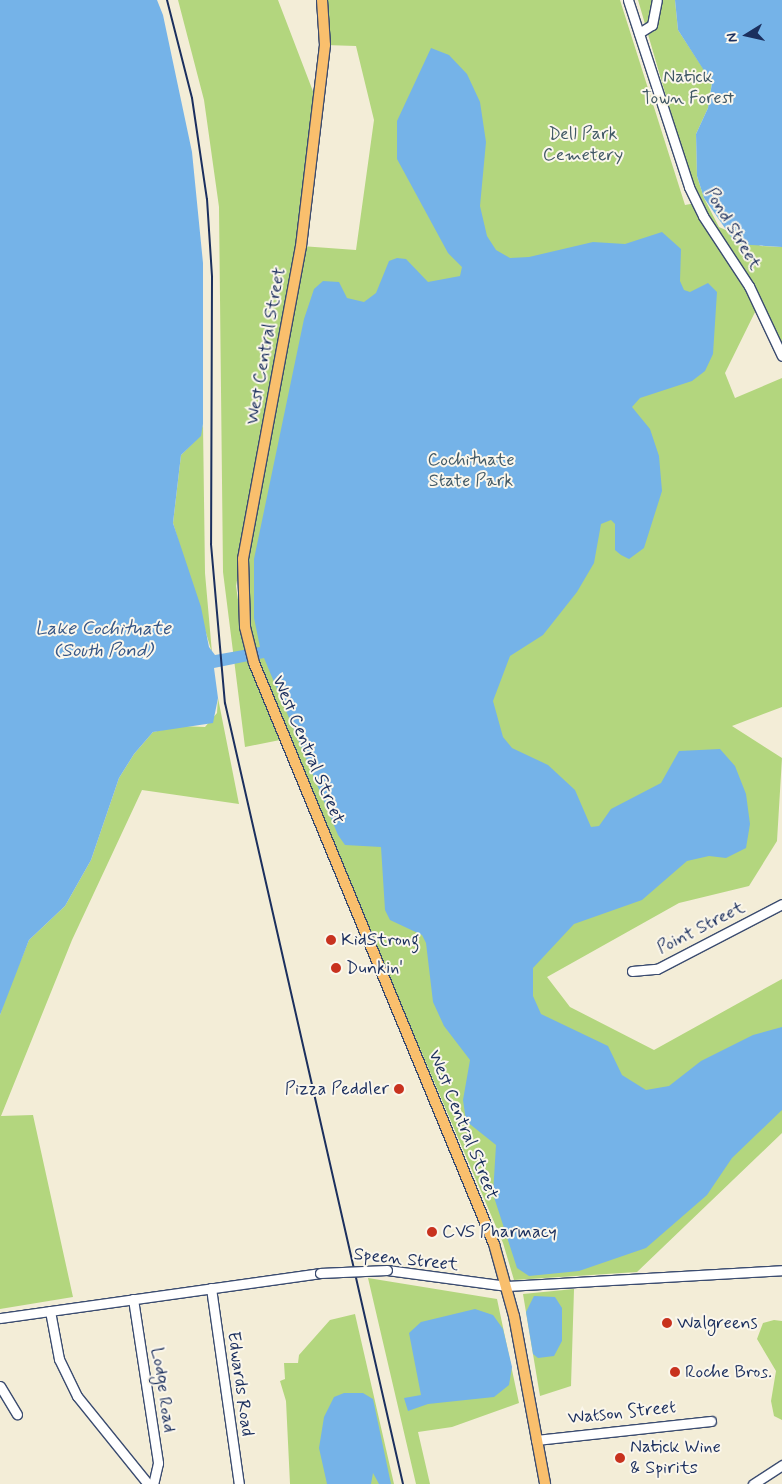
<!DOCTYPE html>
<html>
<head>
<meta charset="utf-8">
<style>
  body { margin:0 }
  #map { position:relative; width:782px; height:1484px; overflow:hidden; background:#f3edd7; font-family:Mynerve,sans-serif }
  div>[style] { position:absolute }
  .green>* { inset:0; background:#b3d67e }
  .water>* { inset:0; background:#75b3e8 }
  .roads { filter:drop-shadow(1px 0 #3b4c70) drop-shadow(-1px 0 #3b4c70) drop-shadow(0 1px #3b4c70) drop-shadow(0 -1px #3b4c70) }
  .minor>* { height:9px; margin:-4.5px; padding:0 4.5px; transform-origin:4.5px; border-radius:4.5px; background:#fff }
  .major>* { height:10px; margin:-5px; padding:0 5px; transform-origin:5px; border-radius:5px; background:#f9bf6d }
  .rail>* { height:2px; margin:-1px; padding:0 1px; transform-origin:1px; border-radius:1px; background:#1b2f5e }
  .bridges { filter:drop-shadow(1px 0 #3b4c70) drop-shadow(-1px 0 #3b4c70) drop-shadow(0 1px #3b4c70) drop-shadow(0 -1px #3b4c70) }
  .minor-bridge>* { height:9px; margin:-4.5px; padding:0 4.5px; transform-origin:4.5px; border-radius:4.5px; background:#fff }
  .dots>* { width:14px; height:14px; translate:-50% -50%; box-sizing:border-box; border:2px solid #fbf7ec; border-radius:50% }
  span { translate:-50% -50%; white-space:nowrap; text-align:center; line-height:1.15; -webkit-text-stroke:4px #fbf7ec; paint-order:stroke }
  .park-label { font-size:18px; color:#415966 }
  .street-label { font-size:18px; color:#1b2f5e }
  .poi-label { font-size:18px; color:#1b2f5e }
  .left { translate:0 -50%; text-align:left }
  .right { translate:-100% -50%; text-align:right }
  .water-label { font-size:19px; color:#365787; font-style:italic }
  .north { position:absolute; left:722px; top:10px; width:50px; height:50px; -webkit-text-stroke:4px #fbf7ec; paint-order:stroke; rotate:260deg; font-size:14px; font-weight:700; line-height:20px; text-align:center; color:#1b2f5e }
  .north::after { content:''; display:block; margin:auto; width:18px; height:22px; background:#1b2f5e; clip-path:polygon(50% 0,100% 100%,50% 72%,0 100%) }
</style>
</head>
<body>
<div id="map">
  <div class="green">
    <div style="clip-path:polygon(178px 0,278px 0,314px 94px,294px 259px,236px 586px,246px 655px,280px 740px,245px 747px,223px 572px,219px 207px,204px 100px)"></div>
    <div style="clip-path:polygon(322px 0,620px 0,685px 205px,696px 203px,669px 128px,675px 127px,638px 0,675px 0,678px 30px,712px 82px,708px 108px,696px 134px,697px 176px,704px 198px,719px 227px,761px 246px,782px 247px,782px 356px,759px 304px,725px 373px,735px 398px,782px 378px,782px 707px,732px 726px,782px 758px,777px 841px,749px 886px,679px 903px,547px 977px,570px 1007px,654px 1050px,782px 979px,782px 1133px,637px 1272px,514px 1280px,503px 1243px,251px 653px,242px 576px,301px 246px,356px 250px,374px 120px,356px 46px,325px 45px)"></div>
    <div style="clip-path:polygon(203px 424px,205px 573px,212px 653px,173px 523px,181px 455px,200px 436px)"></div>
    <div style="clip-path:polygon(218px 698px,239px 804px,142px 790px,72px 940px,1px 1116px,33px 1115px,73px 1297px,0 1309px,0 1015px,6px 996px,29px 940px,65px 906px,91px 860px,119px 778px,134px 754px,153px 732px,180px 726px,205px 727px,217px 713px)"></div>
    <div style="clip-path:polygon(368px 1278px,497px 1299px,519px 1403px,452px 1427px,418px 1432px,430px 1484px,416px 1484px)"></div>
    <div style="clip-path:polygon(574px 1289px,571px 1386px,540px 1396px,523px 1294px)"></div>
    <div style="clip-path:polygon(355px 1314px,394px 1484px,290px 1484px,286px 1401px,280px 1381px,285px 1379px,284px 1363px,298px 1363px,299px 1355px,330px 1320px)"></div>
    <div style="clip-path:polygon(774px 1320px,782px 1321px,782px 1420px,774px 1416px,771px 1401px,776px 1371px,757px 1339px,763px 1323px)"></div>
  </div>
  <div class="water">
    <div style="clip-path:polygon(0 0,157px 0,163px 15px,192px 152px,203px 263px,203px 424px,201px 436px,181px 455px,173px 523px,201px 607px,209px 647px,215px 655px,260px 647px,254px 618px,254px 559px,304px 319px,314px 289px,323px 281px,339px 282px,347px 298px,364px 302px,376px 293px,389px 261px,397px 258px,406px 259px,428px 282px,460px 276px,462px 267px,448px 253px,397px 159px,397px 121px,431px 48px,449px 55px,467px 74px,480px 102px,486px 142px,480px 206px,487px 236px,496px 250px,510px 258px,529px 257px,593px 242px,625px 244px,662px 232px,681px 249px,680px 281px,684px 290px,690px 292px,708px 283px,717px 292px,713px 354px,705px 371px,692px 381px,640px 398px,632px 407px,650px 429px,659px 456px,662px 491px,644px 548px,629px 559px,621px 555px,615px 550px,615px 524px,611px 520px,601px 524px,594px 563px,577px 592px,543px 635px,510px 656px,493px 701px,503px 737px,512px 748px,548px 765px,575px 790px,591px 827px,599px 826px,611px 809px,661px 783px,679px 751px,720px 749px,735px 766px,746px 794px,750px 824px,746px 848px,726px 858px,709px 856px,687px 861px,642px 900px,574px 924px,533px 968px,533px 996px,541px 1014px,608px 1046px,622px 1075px,646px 1090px,669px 1086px,701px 1061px,753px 1035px,782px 1027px,782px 1110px,732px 1158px,707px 1195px,646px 1248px,579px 1271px,529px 1276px,517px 1268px,493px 1194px,496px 1145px,466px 1121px,463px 1100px,470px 1060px,444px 1026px,433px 1002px,426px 943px,422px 935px,390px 920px,385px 910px,381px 847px,345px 845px,338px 835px,264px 658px,214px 668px,218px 698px,213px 723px,153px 732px,134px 754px,119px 778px,91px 860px,65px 906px,29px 940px,0 1015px)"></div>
    <div style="clip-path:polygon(675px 0,782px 0,782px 247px,736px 244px,704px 198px,697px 176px,696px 134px,708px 108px,712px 83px,678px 30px)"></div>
    <div style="clip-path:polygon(534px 1296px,555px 1297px,562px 1308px,562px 1341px,554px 1356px,538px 1358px,533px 1354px,526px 1312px)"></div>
    <div style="clip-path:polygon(475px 1309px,493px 1315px,503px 1329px,512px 1367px,509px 1385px,494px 1397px,428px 1404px,408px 1411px,404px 1398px,421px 1395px,409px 1333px,421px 1322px)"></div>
    <div style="clip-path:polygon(344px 1393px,363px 1393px,373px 1399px,391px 1484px,379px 1484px,373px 1473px,371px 1484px,327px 1484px,319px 1448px,324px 1417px,334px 1397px)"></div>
  </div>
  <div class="roads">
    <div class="minor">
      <div style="left:628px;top:0;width:197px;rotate:71.9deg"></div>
      <div style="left:689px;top:187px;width:32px;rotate:64deg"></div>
      <div style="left:703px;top:216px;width:84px;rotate:56.7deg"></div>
      <div style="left:749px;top:286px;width:77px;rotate:64.8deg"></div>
      <div style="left:639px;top:33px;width:15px;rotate:-32deg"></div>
      <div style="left:652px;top:25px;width:25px;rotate:-79deg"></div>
      <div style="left:632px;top:971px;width:25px;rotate:-5deg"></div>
      <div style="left:657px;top:969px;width:141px;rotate:-27.5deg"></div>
      <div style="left:387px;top:1270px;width:121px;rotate:7.6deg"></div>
      <div style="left:507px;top:1286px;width:275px;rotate:-3.3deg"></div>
      <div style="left:211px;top:1288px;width:198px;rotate:81.9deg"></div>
      <div style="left:133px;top:1299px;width:166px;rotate:81.3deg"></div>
      <div style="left:158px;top:1463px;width:22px;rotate:103deg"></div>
      <div style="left:50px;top:1311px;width:49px;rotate:79.4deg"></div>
      <div style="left:59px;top:1359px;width:41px;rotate:64.1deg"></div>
      <div style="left:77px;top:1396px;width:113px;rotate:51.1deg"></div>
      <div style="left:0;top:1318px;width:323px;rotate:-8deg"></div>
      <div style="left:0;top:1386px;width:33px;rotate:59deg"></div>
      <div style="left:536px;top:1440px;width:176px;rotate:-6.2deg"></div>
      <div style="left:753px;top:1484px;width:35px;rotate:-33deg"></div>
    </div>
    <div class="major">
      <div style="left:322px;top:0;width:45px;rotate:86.2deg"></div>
      <div style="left:325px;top:45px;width:202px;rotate:96.8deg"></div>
      <div style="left:301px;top:246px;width:318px;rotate:100.5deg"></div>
      <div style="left:243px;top:559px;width:68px;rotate:88.3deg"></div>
      <div style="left:245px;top:627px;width:37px;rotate:76deg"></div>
      <div style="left:254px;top:663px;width:629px;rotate:67.56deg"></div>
      <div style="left:494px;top:1244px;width:75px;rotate:74.5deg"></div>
      <div style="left:514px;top:1316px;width:171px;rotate:79.5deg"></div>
    </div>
  </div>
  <div class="rail">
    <div style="left:167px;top:0;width:101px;rotate:75.7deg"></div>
    <div style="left:192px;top:98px;width:102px;rotate:81.6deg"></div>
    <div style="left:207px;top:199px;width:78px;rotate:86.3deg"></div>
    <div style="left:212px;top:277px;width:267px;rotate:90.2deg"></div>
    <div style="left:211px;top:544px;width:160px;rotate:85deg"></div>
    <div style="left:225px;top:703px;width:801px;rotate:77.16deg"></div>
  </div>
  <div class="bridges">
    <div class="minor-bridge">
      <div style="left:320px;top:1273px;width:67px;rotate:-2.6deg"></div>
    </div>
  </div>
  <div class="dots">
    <div style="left:331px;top:940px;background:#c8321e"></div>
    <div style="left:336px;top:968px;background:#c8321e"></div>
    <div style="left:399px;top:1089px;background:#c8321e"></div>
    <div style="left:432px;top:1232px;background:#c8321e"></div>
    <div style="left:667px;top:1323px;background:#c8321e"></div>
    <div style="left:675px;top:1372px;background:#c8321e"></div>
    <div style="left:620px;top:1458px;background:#c8321e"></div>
  </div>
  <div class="park-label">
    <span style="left:688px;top:88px">Natick<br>Town Forest</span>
    <span style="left:583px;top:145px">Dell Park<br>Cemetery</span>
    <span style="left:471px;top:471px">Cochituate<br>State Park</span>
  </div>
  <div class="street-label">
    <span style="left:733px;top:229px;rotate:59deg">Pond Street</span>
    <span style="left:266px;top:346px;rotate:-80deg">West Central Street</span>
    <span style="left:308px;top:750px;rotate:67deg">West Central Street</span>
    <span style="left:701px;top:928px;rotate:-27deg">Point Street</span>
    <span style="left:463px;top:1125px;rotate:68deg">West Central Street</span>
    <span style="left:406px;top:1260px;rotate:6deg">Speen Street</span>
    <span style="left:240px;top:1384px;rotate:82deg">Edwards Road</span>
    <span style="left:163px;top:1390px;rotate:82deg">Lodge Road</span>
    <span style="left:622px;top:1413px;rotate:-6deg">Watson Street</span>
  </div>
  <div class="poi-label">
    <span class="left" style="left:341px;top:940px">KidStrong</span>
    <span class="left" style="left:346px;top:968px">Dunkin'</span>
    <span class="right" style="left:389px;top:1089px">Pizza Peddler</span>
    <span class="left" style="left:442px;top:1232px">CVS Pharmacy</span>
    <span class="left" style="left:677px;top:1323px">Walgreens</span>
    <span class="left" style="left:685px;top:1372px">Roche Bros.</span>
    <span class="left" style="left:630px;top:1458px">Natick Wine<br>&amp; Spirits</span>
  </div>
  <div class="water-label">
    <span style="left:103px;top:640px">Lake Cochituate<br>(South Pond)</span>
  </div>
  <div class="north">N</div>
</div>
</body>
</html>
